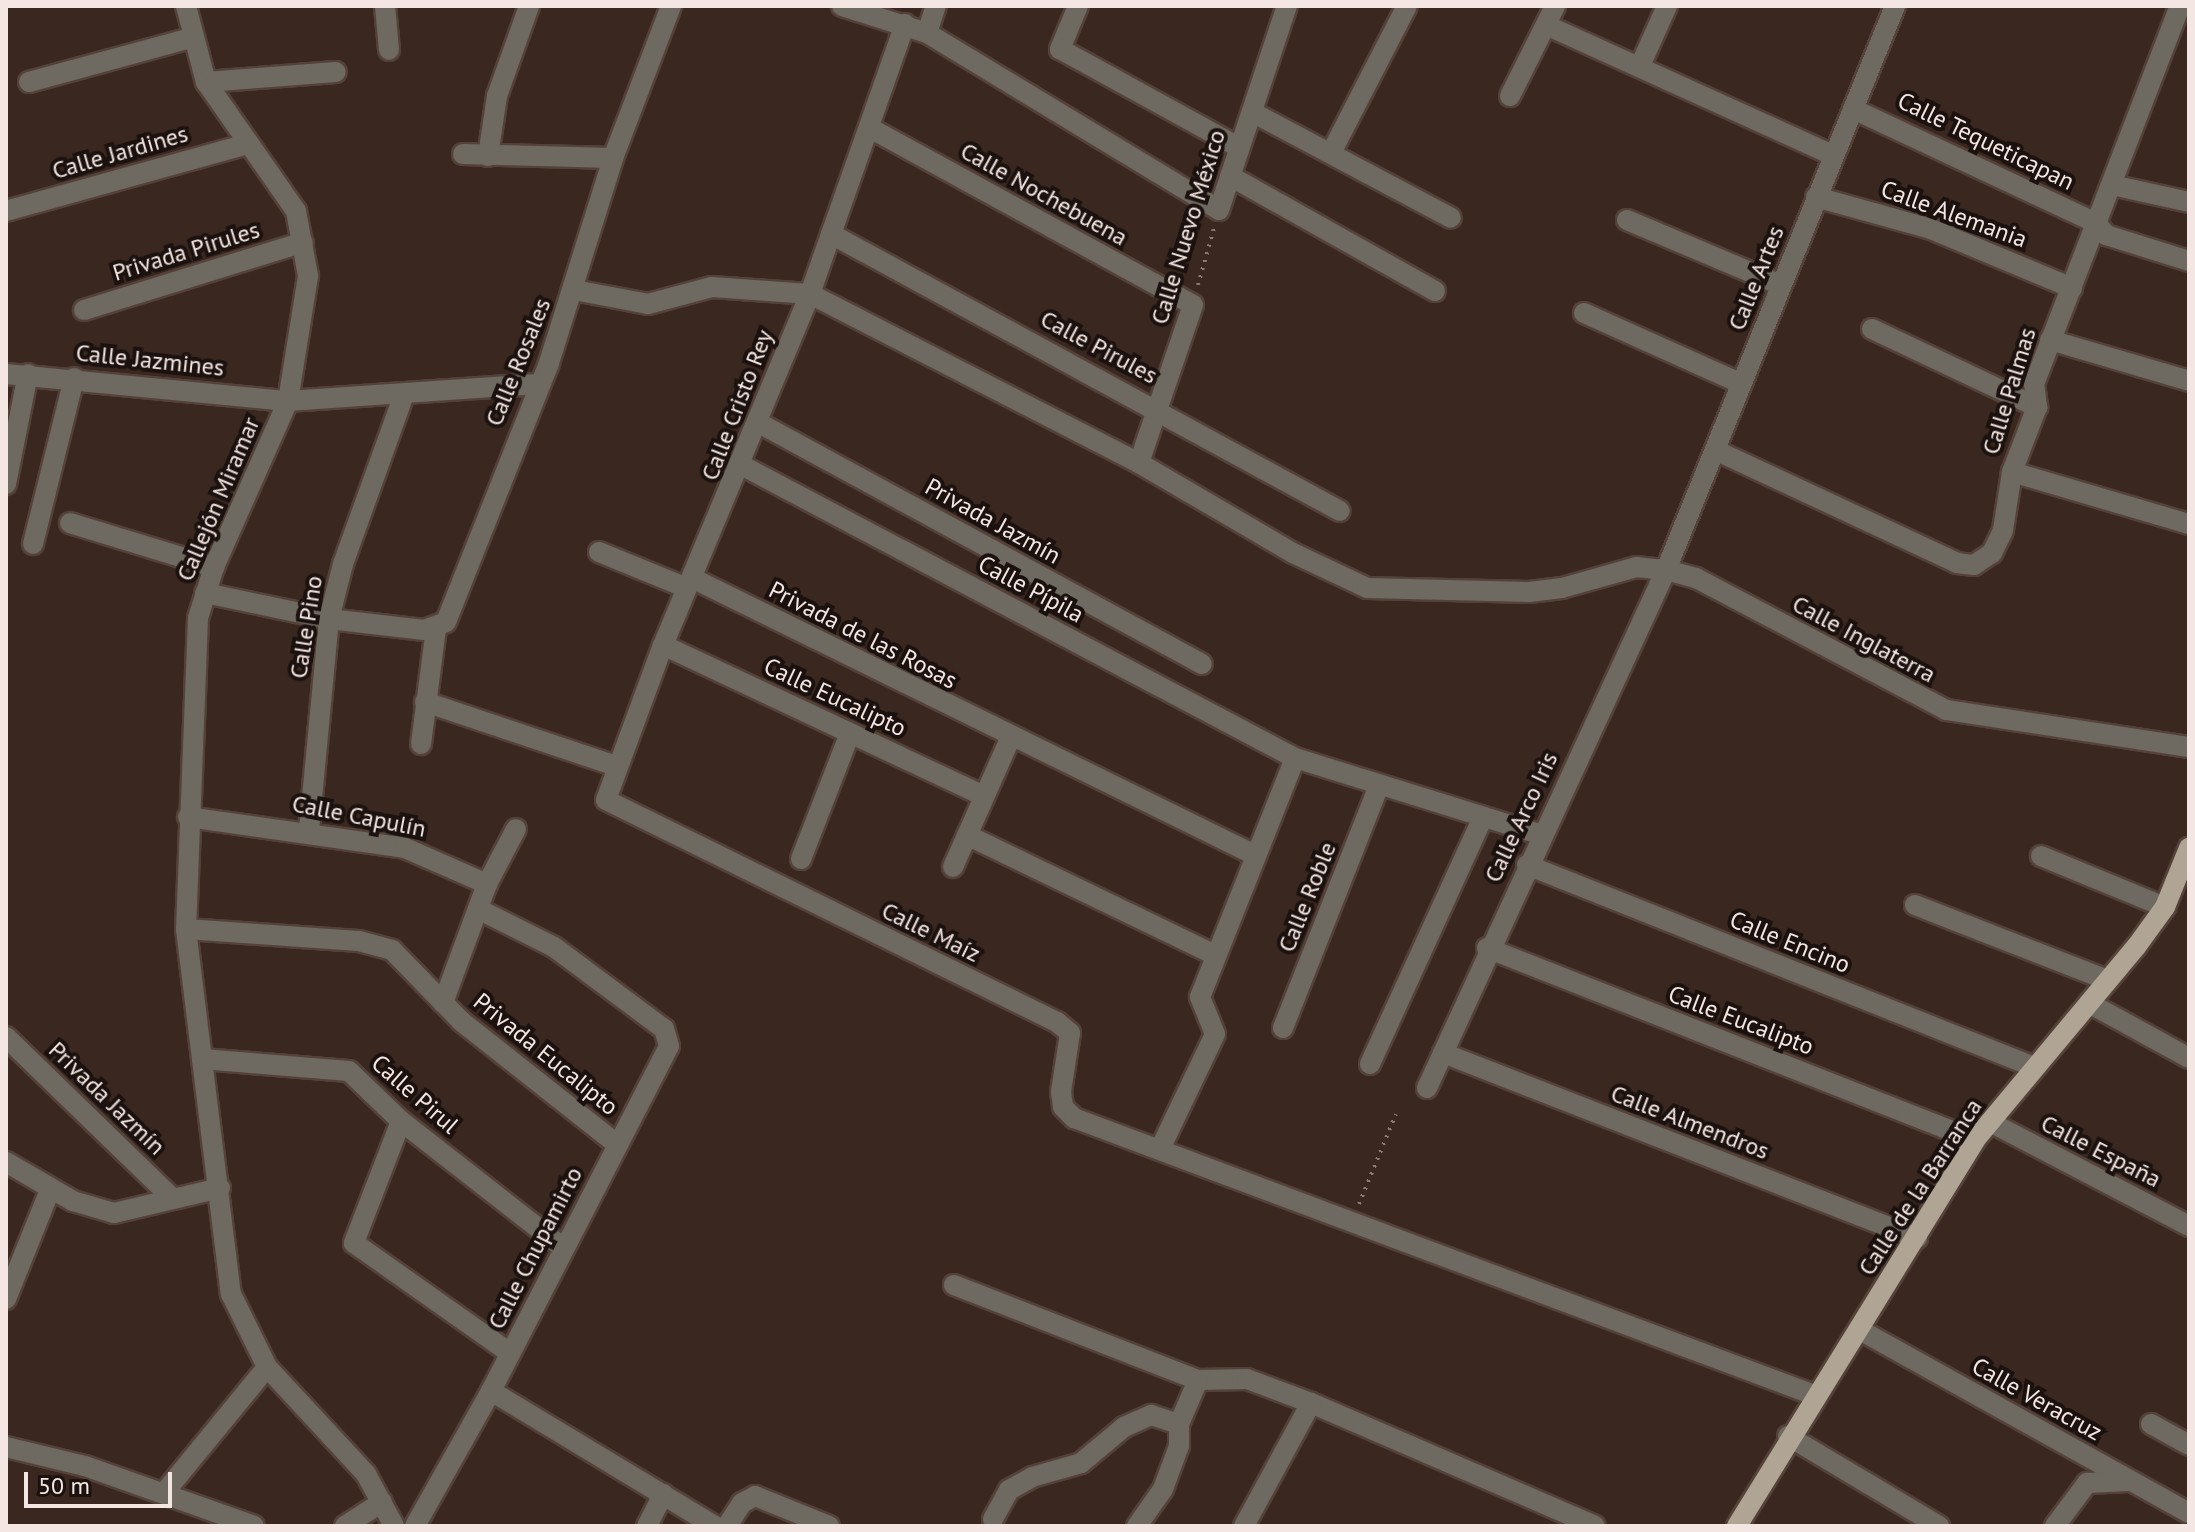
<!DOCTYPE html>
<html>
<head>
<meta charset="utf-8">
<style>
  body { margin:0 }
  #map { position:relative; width:2195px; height:1532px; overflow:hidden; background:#3a271f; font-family:"PT Sans",sans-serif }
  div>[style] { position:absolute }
  .path>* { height:4px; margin-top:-2px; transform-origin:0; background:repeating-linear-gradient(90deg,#8b7a74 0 2px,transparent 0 8px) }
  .roads { filter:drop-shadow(2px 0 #54423a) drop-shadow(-2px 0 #54423a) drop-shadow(0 2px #54423a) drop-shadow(0 -2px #54423a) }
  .minor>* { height:20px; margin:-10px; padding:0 10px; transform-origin:10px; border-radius:10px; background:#6e6961 }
  .major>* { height:20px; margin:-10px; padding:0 10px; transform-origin:10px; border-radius:10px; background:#b0a594 }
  span { translate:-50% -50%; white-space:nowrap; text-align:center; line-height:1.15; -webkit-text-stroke:8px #1b120f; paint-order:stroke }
  .street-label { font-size:24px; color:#f4e6e2 }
  .frame { position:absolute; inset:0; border:8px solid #f4e6e2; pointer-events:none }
  .scale { position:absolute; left:24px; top:1472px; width:148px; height:36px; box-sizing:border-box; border:4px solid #f4e6e2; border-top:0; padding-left:10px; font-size:24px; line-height:28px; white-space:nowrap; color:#f4e6e2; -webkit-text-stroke:6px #1b120f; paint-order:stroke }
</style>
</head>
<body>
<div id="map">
  <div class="path">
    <div style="left:1198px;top:285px;width:59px;rotate:-74.3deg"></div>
    <div style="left:1359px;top:1204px;width:97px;rotate:-67.7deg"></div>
  </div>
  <div class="roads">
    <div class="minor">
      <div style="left:186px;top:6px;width:79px;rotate:75.3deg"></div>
      <div style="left:206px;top:82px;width:157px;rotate:55.1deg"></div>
      <div style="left:296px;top:211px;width:66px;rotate:79.5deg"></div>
      <div style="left:308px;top:276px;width:127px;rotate:99.1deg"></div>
      <div style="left:288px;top:401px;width:182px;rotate:114deg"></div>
      <div style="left:214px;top:567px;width:53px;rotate:107.4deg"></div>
      <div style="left:198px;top:618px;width:311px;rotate:92.2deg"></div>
      <div style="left:186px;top:929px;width:368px;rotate:83deg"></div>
      <div style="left:231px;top:1294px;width:81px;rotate:63.7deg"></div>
      <div style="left:267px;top:1367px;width:146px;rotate:47.2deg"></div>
      <div style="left:366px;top:1474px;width:59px;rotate:61.7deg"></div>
      <div style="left:385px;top:6px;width:44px;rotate:84.8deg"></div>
      <div style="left:842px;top:6px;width:89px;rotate:17.6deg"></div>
      <div style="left:927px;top:33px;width:341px;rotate:31.2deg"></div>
      <div style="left:1219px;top:210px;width:215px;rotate:-71.6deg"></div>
      <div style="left:1078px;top:6px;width:47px;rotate:112.7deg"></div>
      <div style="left:1060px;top:49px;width:205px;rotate:28.8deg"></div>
      <div style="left:905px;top:24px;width:286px;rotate:109.4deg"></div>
      <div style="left:810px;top:294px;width:381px;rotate:112.7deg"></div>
      <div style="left:663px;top:645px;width:165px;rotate:110.2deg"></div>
      <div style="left:606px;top:800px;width:503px;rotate:26.21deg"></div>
      <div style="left:1057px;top:1022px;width:17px;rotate:40deg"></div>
      <div style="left:1070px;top:1033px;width:60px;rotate:98.7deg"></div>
      <div style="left:1061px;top:1092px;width:15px;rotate:82deg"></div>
      <div style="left:1063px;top:1107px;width:16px;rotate:45deg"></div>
      <div style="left:1074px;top:1118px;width:790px;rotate:20.52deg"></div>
      <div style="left:1546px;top:25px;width:315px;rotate:24.4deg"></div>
      <div style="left:927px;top:33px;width:28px;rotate:-72deg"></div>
      <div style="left:1640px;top:66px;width:66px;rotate:-65.8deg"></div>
      <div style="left:29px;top:82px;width:168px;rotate:-15.2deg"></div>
      <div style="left:206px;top:82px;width:130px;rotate:-4.4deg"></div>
      <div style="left:1510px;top:96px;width:101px;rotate:-63.4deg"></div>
      <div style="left:1853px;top:109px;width:268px;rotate:25.1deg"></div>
      <div style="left:2096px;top:223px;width:16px;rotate:50deg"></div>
      <div style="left:2106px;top:235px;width:87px;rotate:17.4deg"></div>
      <div style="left:1252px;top:112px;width:225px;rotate:28deg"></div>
      <div style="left:870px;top:128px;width:368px;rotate:28.7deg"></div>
      <div style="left:1193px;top:305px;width:167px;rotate:108.9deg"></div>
      <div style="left:1331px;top:153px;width:165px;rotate:-62.7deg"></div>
      <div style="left:463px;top:154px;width:150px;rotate:1.5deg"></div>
      <div style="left:488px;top:156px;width:61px;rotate:-81.5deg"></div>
      <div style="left:497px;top:96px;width:96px;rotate:-70.4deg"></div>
      <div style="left:1230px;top:176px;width:235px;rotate:29.3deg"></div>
      <div style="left:2112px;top:185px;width:79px;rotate:12.4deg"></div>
      <div style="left:1816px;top:197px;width:119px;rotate:15.5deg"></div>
      <div style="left:1931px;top:229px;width:153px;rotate:22.7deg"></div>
      <div style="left:6px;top:211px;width:251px;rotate:-15.5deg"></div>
      <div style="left:1627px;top:220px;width:167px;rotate:22.9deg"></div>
      <div style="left:831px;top:234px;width:579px;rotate:28.56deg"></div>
      <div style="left:574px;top:290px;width:75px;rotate:10.7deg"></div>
      <div style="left:648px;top:304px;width:66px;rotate:-14.9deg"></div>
      <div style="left:712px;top:287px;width:98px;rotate:4.1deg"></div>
      <div style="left:810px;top:294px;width:370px;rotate:27.2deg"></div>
      <div style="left:1139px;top:463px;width:178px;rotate:30.3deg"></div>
      <div style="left:1293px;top:553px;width:82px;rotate:25.3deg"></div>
      <div style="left:1367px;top:588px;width:162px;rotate:1.4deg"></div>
      <div style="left:1529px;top:592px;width:33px;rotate:-7deg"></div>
      <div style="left:1562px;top:588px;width:77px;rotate:-15.8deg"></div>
      <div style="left:1636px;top:567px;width:30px;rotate:6deg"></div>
      <div style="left:1666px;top:570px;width:31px;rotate:15deg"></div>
      <div style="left:1696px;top:578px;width:283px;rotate:27.8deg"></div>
      <div style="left:1946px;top:710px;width:246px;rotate:8.7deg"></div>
      <div style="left:84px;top:310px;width:229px;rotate:-17.2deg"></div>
      <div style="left:1584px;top:313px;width:173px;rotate:24.2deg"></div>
      <div style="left:1872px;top:329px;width:183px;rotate:25.3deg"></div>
      <div style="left:2050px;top:340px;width:145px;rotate:16.4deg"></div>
      <div style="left:6px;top:374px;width:283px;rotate:5.5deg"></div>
      <div style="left:288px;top:401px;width:250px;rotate:-3.9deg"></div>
      <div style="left:759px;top:423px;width:504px;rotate:28.55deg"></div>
      <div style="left:1715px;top:450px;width:267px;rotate:25deg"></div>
      <div style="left:1957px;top:563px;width:17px;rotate:7deg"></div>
      <div style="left:1974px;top:565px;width:22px;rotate:-34deg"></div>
      <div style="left:1992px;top:553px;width:25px;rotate:-64deg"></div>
      <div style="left:2003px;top:530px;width:59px;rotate:-81.2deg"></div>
      <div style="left:2012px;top:472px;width:70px;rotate:-69deg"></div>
      <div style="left:2037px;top:407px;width:23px;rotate:-97deg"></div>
      <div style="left:2034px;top:384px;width:405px;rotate:-68.9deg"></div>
      <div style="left:743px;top:466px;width:624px;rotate:27.88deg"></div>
      <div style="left:1295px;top:758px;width:259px;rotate:17.3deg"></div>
      <div style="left:2012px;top:472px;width:184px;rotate:16.4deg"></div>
      <div style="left:6px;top:484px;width:112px;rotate:-78.7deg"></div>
      <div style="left:70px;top:523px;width:151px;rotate:17deg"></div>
      <div style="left:33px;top:544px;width:171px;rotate:-76.1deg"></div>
      <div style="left:599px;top:552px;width:95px;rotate:22.2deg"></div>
      <div style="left:692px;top:578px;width:625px;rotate:26.2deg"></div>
      <div style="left:205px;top:593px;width:127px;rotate:11.8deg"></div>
      <div style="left:329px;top:619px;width:96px;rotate:6.6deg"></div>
      <div style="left:424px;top:630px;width:23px;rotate:-20deg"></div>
      <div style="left:446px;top:622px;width:276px;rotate:-68.3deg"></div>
      <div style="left:548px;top:366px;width:218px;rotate:-72.6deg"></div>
      <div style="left:613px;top:158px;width:163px;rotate:-69.1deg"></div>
      <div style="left:663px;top:645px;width:355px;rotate:25.2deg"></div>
      <div style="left:425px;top:702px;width:201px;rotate:18.5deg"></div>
      <div style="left:421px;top:744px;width:116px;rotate:-82.6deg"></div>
      <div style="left:188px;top:817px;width:219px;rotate:8.1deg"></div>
      <div style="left:405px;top:848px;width:90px;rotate:23.7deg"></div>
      <div style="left:487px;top:884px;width:127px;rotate:110.3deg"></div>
      <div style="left:309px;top:830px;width:212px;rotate:-84.6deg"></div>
      <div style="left:329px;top:619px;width:57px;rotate:-75.7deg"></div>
      <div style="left:343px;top:564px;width:180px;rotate:-70.2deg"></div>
      <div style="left:967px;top:835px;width:276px;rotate:25.8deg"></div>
      <div style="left:2041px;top:856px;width:134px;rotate:22.4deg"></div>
      <div style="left:801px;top:859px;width:135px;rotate:-68.7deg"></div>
      <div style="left:1527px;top:865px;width:546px;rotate:21.72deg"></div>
      <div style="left:953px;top:867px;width:142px;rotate:-66deg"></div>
      <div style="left:487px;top:884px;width:62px;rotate:-62.2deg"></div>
      <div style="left:1915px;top:905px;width:206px;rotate:21.3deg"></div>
      <div style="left:186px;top:929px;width:173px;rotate:4deg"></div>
      <div style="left:359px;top:941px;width:34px;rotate:15deg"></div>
      <div style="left:392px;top:950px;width:99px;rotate:45.8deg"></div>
      <div style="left:461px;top:1021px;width:199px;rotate:38.3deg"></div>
      <div style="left:1487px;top:948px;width:524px;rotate:21.48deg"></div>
      <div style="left:2089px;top:1003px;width:114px;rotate:28.8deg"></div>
      <div style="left:1283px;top:1028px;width:261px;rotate:-68.4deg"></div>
      <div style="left:6px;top:1037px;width:230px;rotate:44.1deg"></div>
      <div style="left:1443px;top:1053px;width:509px;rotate:21.32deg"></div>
      <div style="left:202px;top:1059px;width:147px;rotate:4.7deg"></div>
      <div style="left:349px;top:1071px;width:72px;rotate:43.9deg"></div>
      <div style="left:401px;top:1121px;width:204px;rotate:38deg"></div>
      <div style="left:1370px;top:1064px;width:272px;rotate:-65.4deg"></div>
      <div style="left:1427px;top:1088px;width:570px;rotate:-65.23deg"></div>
      <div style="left:1666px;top:570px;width:609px;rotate:-67.9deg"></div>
      <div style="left:401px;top:1121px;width:131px;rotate:111.1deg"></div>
      <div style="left:354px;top:1243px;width:191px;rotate:35.2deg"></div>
      <div style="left:1990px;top:1122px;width:225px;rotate:27.6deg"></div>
      <div style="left:1160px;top:1149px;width:127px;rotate:-64.4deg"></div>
      <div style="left:1215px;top:1034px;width:40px;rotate:-112deg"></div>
      <div style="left:1200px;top:997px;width:257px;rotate:-68.3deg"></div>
      <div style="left:6px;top:1162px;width:78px;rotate:30.2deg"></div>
      <div style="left:73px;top:1201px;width:43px;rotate:16.3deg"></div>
      <div style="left:114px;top:1213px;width:109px;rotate:-13.3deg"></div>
      <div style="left:954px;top:1285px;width:262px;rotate:21.3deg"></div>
      <div style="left:1198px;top:1380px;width:49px;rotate:-1.2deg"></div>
      <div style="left:1247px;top:1379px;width:68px;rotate:20.6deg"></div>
      <div style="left:1311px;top:1403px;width:309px;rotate:23.4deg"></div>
      <div style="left:6px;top:1299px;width:118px;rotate:-68deg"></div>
      <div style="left:1860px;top:1330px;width:376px;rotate:29.1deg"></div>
      <div style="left:491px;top:1391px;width:262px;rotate:31.1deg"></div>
      <div style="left:2151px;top:1424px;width:43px;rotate:28.9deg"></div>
      <div style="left:1788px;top:1436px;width:176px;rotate:30.8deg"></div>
      <div style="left:6px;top:1447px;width:81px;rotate:13.5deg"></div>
      <div style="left:85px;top:1466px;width:179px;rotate:19.5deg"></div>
      <div style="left:164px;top:1493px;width:163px;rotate:-50.7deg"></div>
      <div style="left:993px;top:1519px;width:33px;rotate:-61deg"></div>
      <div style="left:1009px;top:1490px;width:26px;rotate:-29deg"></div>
      <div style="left:1032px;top:1477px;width:51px;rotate:-15.9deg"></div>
      <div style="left:1081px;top:1463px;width:56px;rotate:-39.9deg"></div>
      <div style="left:1124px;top:1427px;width:30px;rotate:-24deg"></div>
      <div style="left:1151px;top:1415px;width:29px;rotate:18deg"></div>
      <div style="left:1179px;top:1424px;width:48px;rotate:-66.6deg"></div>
      <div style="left:345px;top:1526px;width:44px;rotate:-33deg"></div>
      <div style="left:415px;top:1526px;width:155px;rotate:-60.6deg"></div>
      <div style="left:491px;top:1391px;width:388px;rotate:-62.7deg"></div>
      <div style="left:669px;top:1046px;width:18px;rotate:-106deg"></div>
      <div style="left:664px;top:1029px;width:137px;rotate:-143.3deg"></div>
      <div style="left:554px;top:947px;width:85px;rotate:-153.4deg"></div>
      <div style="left:647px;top:1526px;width:36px;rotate:-63deg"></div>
      <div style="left:727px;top:1526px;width:27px;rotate:-57deg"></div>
      <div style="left:742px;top:1503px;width:15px;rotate:-28deg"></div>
      <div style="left:755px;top:1496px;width:80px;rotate:22.1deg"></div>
      <div style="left:1137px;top:1526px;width:45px;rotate:-54.9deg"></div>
      <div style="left:1163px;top:1489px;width:46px;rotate:-69.6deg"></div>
      <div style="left:1179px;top:1446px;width:22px;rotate:-90deg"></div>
      <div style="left:1244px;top:1526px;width:140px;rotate:-61.4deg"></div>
      <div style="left:2055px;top:1526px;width:54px;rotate:-53.3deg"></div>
      <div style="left:2087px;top:1483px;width:42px;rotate:-2.7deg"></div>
    </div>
    <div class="major">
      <div style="left:1737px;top:1526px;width:453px;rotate:-58.3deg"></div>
      <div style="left:1975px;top:1140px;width:251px;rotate:-50.2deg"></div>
      <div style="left:2136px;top:947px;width:49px;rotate:-54.1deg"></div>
      <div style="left:2165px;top:907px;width:64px;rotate:-67.9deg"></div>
    </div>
  </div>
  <div class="street-label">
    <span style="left:1986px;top:141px;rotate:26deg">Calle Tequeticapan</span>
    <span style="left:120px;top:152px;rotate:-16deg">Calle Jardines</span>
    <span style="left:1044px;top:194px;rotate:29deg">Calle Nochebuena</span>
    <span style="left:1954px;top:214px;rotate:20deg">Calle Alemania</span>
    <span style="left:1188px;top:227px;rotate:-73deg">Calle Nuevo México</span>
    <span style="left:186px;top:251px;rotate:-17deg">Privada Pirules</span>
    <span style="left:1756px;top:278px;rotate:-68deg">Calle Artes</span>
    <span style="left:1099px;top:347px;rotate:28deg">Calle Pirules</span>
    <span style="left:150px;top:360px;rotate:6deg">Calle Jazmines</span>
    <span style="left:518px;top:362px;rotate:-68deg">Calle Rosales</span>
    <span style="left:2009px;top:391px;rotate:-73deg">Calle Palmas</span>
    <span style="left:737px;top:405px;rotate:-69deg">Calle Cristo Rey</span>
    <span style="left:218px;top:499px;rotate:-67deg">Callejón Miramar</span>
    <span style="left:993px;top:521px;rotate:29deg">Privada Jazmín</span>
    <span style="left:1031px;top:589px;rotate:28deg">Calle Pípila</span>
    <span style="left:306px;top:627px;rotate:-81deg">Calle Pino</span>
    <span style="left:863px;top:635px;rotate:27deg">Privada de las Rosas</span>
    <span style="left:1864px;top:639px;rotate:28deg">Calle Inglaterra</span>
    <span style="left:835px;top:697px;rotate:25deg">Calle Eucalipto</span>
    <span style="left:359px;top:816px;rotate:11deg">Calle Capulín</span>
    <span style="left:1521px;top:817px;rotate:-65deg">Calle Arco Iris</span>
    <span style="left:1307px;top:897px;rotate:-68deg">Calle Roble</span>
    <span style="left:931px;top:932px;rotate:26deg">Calle Maíz</span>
    <span style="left:1790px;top:942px;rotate:22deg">Calle Encino</span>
    <span style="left:1741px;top:1020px;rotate:21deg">Calle Eucalipto</span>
    <span style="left:546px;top:1054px;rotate:39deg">Privada Eucalipto</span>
    <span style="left:415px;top:1094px;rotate:41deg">Calle Pirul</span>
    <span style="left:107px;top:1098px;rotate:44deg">Privada Jazmín</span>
    <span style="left:1690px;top:1122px;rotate:21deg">Calle Almendros</span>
    <span style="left:2101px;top:1151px;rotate:27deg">Calle España</span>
    <span style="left:1920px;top:1187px;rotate:-57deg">Calle de la Barranca</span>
    <span style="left:535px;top:1248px;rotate:-63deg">Calle Chupamirto</span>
    <span style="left:2037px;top:1399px;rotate:29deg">Calle Veracruz</span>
  </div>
  <div class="frame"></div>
  <div class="scale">50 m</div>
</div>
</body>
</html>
